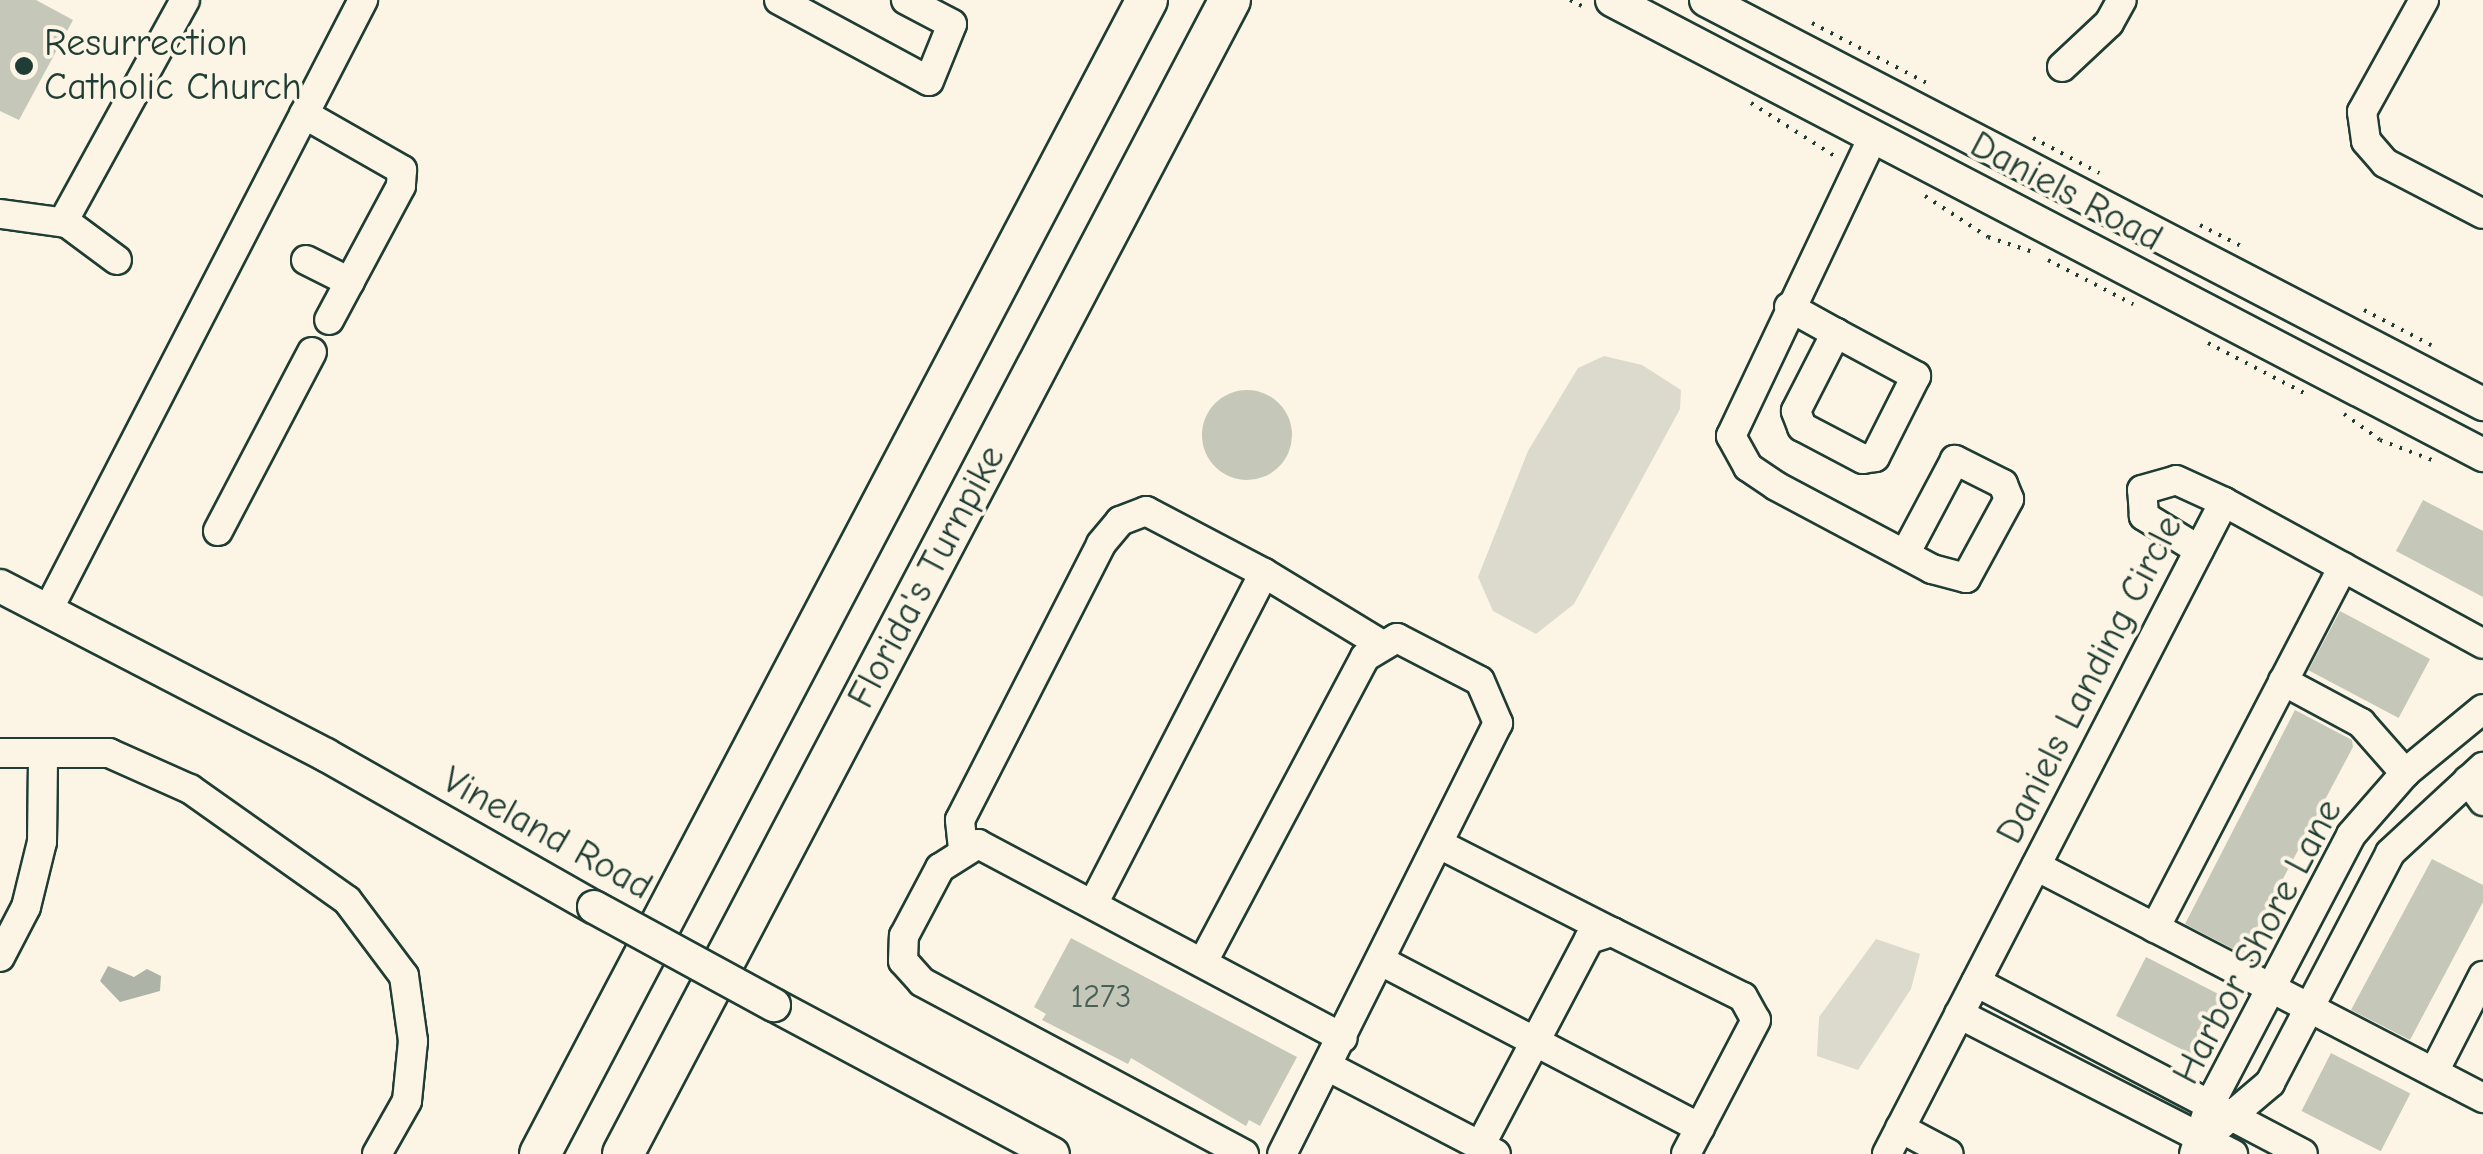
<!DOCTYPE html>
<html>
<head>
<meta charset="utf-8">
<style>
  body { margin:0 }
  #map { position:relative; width:2483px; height:1154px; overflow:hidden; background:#fcf5e5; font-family:"Comic Neue",sans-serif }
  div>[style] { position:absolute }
  .green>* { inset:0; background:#dcdacc }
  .water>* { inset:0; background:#aeb3a7 }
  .building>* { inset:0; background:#c5c7b9; transform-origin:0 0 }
  .round { border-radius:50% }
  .path>* { height:4px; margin-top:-2px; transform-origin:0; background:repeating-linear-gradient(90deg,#1f3d34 0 2.5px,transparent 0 10.5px) }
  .roads { filter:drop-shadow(2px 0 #1f3d34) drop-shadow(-2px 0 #1f3d34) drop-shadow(0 2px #1f3d34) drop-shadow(0 -2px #1f3d34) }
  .minor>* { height:28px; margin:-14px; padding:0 14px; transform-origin:14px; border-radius:14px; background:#fcf5e5 }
  .major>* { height:32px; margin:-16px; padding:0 16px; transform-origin:16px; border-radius:16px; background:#fcf5e5 }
  .highway>* { height:40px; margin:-20px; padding:0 20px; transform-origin:20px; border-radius:20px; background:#fcf5e5 }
  .bridges { filter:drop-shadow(2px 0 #1f3d34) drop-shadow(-2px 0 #1f3d34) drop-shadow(0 2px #1f3d34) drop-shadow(0 -2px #1f3d34) }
  .major-bridge>* { height:32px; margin:-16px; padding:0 16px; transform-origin:16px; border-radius:16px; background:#fcf5e5 }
  .dots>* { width:28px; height:28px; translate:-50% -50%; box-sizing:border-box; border:5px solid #fcf5e5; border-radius:50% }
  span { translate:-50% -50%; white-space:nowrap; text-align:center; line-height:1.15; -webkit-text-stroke:8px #fcf5e5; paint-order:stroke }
  .number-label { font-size:32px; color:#486055 }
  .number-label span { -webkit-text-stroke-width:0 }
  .poi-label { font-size:38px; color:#1f3d34 }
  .left { translate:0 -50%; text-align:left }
  .street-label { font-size:38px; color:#1f3d34 }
</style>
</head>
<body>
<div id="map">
  <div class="green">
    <div style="clip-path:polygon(1604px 356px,1642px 365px,1681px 390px,1680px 409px,1574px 604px,1536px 634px,1493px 611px,1478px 577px,1528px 451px,1578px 368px)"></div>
    <div style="clip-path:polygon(1876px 939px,1920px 954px,1911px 989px,1858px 1070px,1817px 1056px,1819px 1017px)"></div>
  </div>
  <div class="water">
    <div style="clip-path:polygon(108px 966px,134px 977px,147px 969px,161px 976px,160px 991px,120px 1002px,100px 981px)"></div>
  </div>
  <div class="building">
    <div style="clip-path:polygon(0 0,36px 0,73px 20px,19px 120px,0 111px)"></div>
    <div class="round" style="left:1202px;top:390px;width:90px;height:90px"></div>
    <div style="clip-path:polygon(2423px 500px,2483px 531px,2483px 597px,2396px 551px)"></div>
    <div style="left:2340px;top:611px;width:102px;height:67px;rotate:28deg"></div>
    <div style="clip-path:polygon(2295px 710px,2352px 740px,2353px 747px,2243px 954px,2185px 924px)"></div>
    <div style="clip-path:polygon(2432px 859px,2483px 885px,2483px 902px,2410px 1040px,2351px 1010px)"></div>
    <div style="clip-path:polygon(1071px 938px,1297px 1057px,1260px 1126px,1249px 1120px,1246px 1126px,1131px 1058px,1128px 1064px,1042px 1020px,1046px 1014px,1034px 1007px)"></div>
    <div style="left:2146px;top:957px;width:89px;height:66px;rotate:27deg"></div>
    <div style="left:2331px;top:1053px;width:89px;height:65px;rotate:27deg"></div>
  </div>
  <div class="path">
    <div style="left:1570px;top:0;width:20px;rotate:27deg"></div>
    <div style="left:1812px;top:23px;width:130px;rotate:27.6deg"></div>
    <div style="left:1751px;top:103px;width:101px;rotate:32.4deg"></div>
    <div style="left:2033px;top:138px;width:75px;rotate:27.9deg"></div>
    <div style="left:1925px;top:196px;width:75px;rotate:33.1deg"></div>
    <div style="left:1988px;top:237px;width:51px;rotate:18.4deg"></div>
    <div style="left:2200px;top:225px;width:46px;rotate:27.1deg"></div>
    <div style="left:2048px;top:260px;width:96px;rotate:27.4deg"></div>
    <div style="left:2364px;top:310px;width:76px;rotate:27.6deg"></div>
    <div style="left:2208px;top:343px;width:115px;rotate:27.5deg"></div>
    <div style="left:2344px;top:414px;width:44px;rotate:35.8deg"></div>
    <div style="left:2380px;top:440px;width:61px;rotate:21.1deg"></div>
  </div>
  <div class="roads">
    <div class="minor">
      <div style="left:779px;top:0;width:170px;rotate:28.4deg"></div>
      <div style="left:929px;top:81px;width:61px;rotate:-68deg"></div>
      <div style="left:952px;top:24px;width:52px;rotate:-152.4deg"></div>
      <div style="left:2424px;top:0;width:128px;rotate:119deg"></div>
      <div style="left:2362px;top:112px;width:29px;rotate:82deg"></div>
      <div style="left:2366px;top:141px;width:29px;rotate:49deg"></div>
      <div style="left:2385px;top:163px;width:110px;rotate:27.5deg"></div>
      <div style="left:2062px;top:67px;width:64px;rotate:-43.1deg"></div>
      <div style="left:2109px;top:23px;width:26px;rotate:-61deg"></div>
      <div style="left:304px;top:114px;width:113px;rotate:29.7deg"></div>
      <div style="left:402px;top:170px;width:16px;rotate:94deg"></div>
      <div style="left:401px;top:186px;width:152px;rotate:118.2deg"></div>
      <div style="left:1873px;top:137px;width:331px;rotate:115.4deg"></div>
      <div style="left:1731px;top:436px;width:35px;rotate:61deg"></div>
      <div style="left:1748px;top:467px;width:34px;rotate:34deg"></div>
      <div style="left:1776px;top:486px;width:177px;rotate:28deg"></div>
      <div style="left:1932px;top:569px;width:35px;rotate:15deg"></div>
      <div style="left:1966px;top:578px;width:90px;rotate:-61.4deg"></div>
      <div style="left:2009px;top:499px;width:16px;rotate:-112deg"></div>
      <div style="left:2003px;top:484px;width:54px;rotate:-153.4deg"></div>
      <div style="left:1955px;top:460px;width:106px;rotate:118deg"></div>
      <div style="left:1px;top:214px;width:67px;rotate:7.8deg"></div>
      <div style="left:67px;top:223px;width:62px;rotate:36.5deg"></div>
      <div style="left:63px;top:222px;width:253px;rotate:-61.2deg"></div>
      <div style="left:306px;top:260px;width:49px;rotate:26.6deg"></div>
      <div style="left:1789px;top:307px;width:54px;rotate:29deg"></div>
      <div style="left:1836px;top:333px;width:91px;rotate:28.3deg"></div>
      <div style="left:1916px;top:376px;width:91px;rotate:116.8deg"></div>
      <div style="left:1875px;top:457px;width:12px;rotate:171deg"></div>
      <div style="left:1863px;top:459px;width:69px;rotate:-152.3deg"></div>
      <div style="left:1802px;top:427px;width:17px;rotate:-111deg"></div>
      <div style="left:1796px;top:411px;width:88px;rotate:-62.9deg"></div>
      <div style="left:218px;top:531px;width:202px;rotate:-62.3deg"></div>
      <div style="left:2199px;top:550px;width:65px;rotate:-148.3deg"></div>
      <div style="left:2144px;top:516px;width:26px;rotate:-94deg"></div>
      <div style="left:2142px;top:490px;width:35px;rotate:-16deg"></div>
      <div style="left:2176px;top:480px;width:53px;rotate:24.6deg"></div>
      <div style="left:1264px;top:573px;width:135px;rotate:31.3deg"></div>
      <div style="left:48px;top:610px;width:687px;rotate:-62.69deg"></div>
      <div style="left:2283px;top:681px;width:89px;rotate:28.3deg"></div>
      <div style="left:2361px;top:723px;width:67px;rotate:48.7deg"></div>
      <div style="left:0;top:753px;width:109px"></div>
      <div style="left:109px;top:753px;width:89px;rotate:24deg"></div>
      <div style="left:190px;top:789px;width:192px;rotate:35.3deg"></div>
      <div style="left:347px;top:900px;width:95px;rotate:53.1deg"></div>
      <div style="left:404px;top:976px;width:66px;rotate:82.1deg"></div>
      <div style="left:413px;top:1041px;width:60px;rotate:95.7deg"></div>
      <div style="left:407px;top:1101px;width:61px;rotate:119.5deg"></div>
      <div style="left:2468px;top:780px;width:26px;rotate:54deg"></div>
      <div style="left:1439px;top:844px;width:194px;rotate:27deg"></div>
      <div style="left:963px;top:849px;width:29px;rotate:-96deg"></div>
      <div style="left:960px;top:820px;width:310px;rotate:-62.9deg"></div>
      <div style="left:1101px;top:544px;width:30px;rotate:-50deg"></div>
      <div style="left:1120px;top:521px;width:28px;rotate:-21deg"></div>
      <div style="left:1146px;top:511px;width:133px;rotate:27.7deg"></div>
      <div style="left:1264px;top:573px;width:371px;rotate:117.3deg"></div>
      <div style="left:2036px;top:866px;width:504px;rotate:27.43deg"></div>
      <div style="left:2155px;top:928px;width:407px;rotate:-62.5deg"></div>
      <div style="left:0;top:957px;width:56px;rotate:-62.5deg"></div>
      <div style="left:26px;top:907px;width:67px;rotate:-76.2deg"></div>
      <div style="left:42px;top:842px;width:88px;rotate:-89.3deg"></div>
      <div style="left:1204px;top:960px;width:343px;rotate:-62deg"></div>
      <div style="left:1365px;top:657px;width:37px;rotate:-31deg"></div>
      <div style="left:1397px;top:638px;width:93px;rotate:27.4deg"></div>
      <div style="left:1480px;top:681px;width:46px;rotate:66.8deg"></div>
      <div style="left:1498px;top:723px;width:482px;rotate:116.6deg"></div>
      <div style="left:1381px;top:961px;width:360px;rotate:27.6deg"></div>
      <div style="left:1976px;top:982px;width:369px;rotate:27.7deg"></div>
      <div style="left:1959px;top:1014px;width:308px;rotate:27.1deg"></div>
      <div style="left:1329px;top:1067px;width:188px;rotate:27.5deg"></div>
      <div style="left:2434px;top:1072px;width:108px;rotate:-63deg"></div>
      <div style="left:1900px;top:1128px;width:55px;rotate:28deg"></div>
      <div style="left:2204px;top:1139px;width:87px;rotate:-40.3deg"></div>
      <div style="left:2270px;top:1083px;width:259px;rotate:-62.4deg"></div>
      <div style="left:2390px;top:853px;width:127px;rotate:-42.8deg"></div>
      <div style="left:1480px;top:1146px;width:234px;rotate:-62.2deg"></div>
      <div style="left:1589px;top:939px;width:24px;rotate:-17deg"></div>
      <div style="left:1612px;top:932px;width:146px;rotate:26.4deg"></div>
      <div style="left:1743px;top:997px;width:26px;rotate:61deg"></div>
      <div style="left:1756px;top:1020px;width:151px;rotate:117.6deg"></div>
      <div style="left:1244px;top:1154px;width:365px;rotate:-151.9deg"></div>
      <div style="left:922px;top:982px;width:28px;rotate:-132deg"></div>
      <div style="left:903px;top:961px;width:25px;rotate:-88deg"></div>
      <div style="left:904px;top:936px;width:77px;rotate:-62.1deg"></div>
      <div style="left:940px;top:868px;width:45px;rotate:-32.3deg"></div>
      <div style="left:978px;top:844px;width:413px;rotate:28deg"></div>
      <div style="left:1887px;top:1154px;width:734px;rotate:-62.67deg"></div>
      <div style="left:2224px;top:502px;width:295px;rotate:28.7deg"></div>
      <div style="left:2194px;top:1154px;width:52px;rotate:-72.3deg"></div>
      <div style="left:2210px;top:1104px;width:304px;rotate:-62.3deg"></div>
      <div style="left:2351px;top:835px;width:82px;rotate:-48.9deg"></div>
      <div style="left:2405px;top:773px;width:101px;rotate:-39.4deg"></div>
    </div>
    <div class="major">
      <div style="left:1612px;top:0;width:983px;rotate:27.58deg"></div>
      <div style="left:1706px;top:0;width:876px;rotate:27.47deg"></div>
      <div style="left:0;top:586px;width:367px;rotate:27.4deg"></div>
      <div style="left:326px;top:755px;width:308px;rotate:29.6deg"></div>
      <div style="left:774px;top:1005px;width:316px;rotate:28.1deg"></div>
    </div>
    <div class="highway">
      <div style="left:540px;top:1154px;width:1304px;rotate:-62.26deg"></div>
      <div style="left:623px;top:1154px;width:1304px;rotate:-62.26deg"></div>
    </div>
  </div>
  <div class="bridges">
    <div class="major-bridge">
      <div style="left:594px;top:907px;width:205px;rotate:28.6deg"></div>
    </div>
  </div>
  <div class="dots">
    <div style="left:24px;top:66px;background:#1f3d34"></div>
  </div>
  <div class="number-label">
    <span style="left:1101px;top:997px">1273</span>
  </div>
  <div class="poi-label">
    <span class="left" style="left:44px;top:66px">Resurrection<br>Catholic Church</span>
  </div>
  <div class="street-label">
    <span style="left:2066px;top:192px;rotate:28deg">Daniels Road</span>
    <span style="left:927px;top:577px;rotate:-62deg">Florida's Turnpike</span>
    <span style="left:2090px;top:680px;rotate:-63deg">Daniels Landing Circle</span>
    <span style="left:547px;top:834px;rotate:29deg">Vineland Road</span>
    <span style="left:2258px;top:942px;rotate:-62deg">Harbor Shore Lane</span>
  </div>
</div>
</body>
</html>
